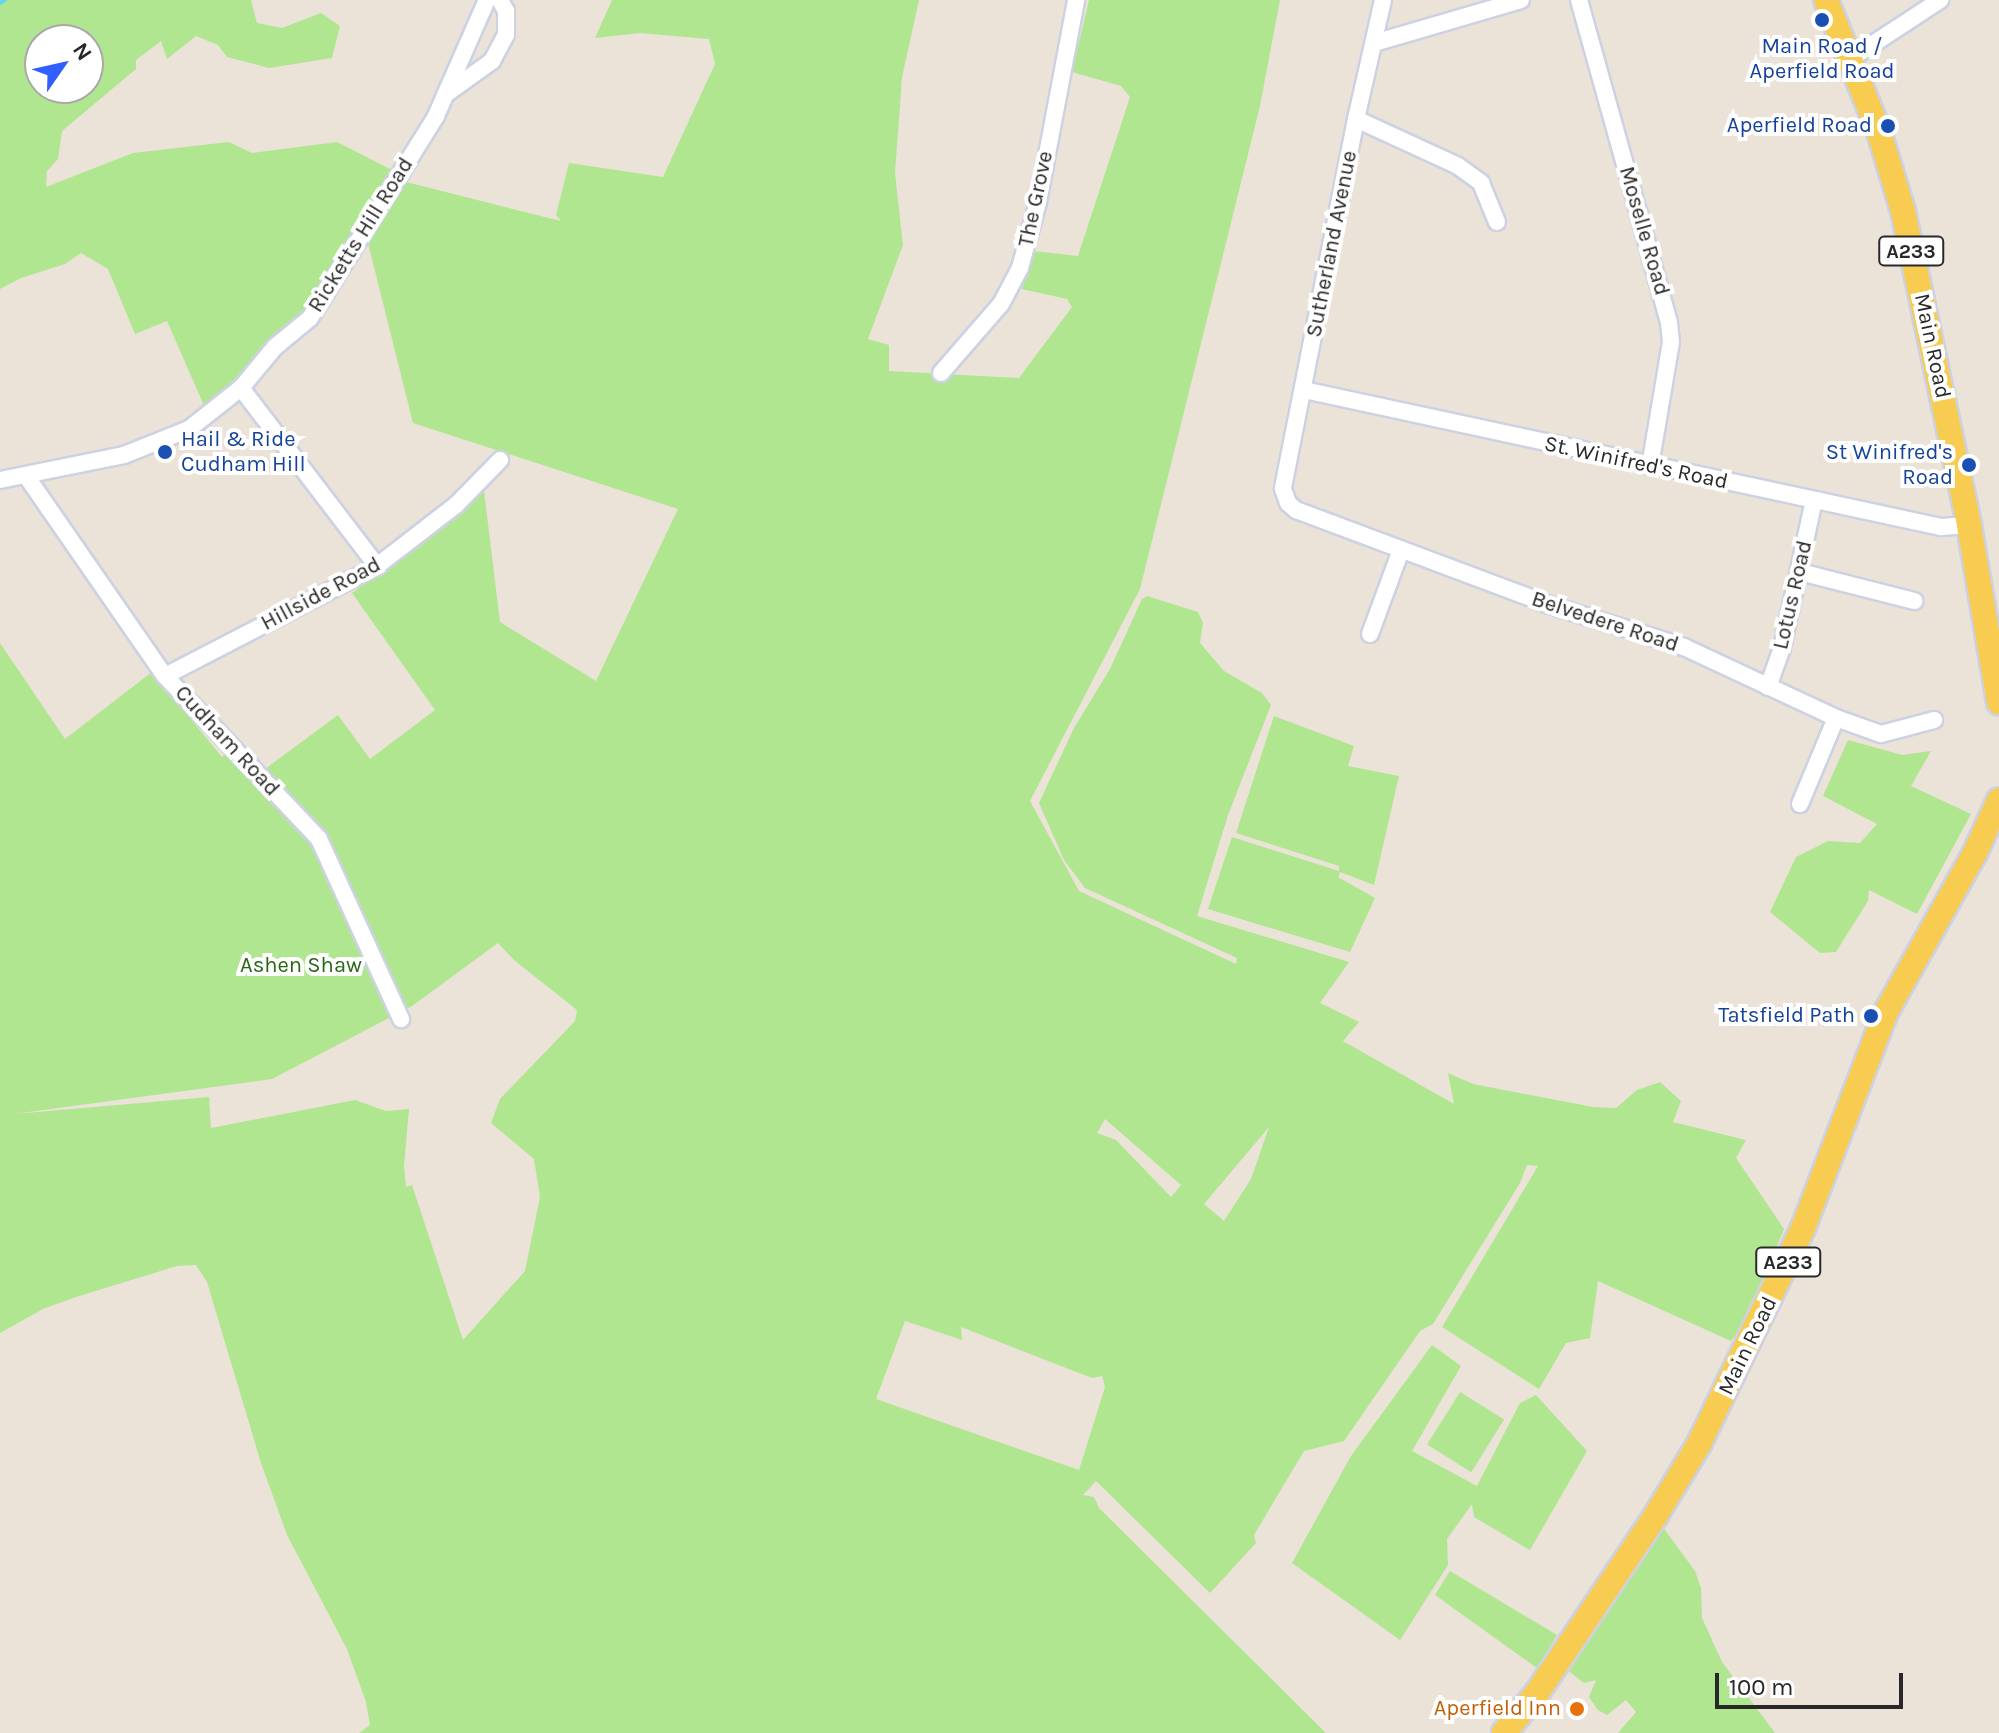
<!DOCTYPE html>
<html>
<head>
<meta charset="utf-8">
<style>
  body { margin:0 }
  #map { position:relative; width:1999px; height:1733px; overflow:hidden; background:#ebe2d8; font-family:Karla,sans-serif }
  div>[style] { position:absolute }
  .green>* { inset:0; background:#b0e690; transform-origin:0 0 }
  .stream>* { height:4px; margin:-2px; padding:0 2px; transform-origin:2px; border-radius:2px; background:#63d3f5 }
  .roads { filter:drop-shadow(2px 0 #cdd2e2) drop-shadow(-2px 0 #cdd2e2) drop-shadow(0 2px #cdd2e2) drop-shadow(0 -2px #cdd2e2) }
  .minor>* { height:16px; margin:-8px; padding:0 8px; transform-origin:8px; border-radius:8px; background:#fff }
  .primary>* { height:24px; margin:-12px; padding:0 12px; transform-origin:12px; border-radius:12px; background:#f8cc50 }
  .dots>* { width:22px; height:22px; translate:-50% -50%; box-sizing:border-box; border:4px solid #fff; border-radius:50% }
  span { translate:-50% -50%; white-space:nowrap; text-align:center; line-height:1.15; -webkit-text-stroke:8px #fff; paint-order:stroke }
  .shield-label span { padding:2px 6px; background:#fff; border:2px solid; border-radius:6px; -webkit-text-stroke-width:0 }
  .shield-label { font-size:20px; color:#282828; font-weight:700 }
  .transit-label { font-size:22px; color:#164399 }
  .right { translate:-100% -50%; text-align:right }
  .left { translate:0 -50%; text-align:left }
  .street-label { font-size:22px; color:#282828 }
  .park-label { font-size:22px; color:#296715 }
  .food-label { font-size:22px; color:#c56008 }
  .north { position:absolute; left:24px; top:24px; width:80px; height:80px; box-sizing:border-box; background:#fff; border:2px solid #a9a9a9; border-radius:50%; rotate:56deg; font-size:22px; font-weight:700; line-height:32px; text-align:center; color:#282828 }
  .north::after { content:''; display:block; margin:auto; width:28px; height:36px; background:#315eff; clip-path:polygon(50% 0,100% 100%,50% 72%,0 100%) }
  .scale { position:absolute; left:1715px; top:1673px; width:188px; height:36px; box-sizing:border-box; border:4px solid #282828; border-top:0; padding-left:10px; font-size:24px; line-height:28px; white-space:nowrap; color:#282828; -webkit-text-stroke:6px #fff; paint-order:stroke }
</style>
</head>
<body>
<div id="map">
  <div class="green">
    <div style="clip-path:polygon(evenodd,0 0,251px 0,257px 23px,282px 28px,321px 13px,340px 26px,332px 58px,269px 68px,227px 57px,218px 45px,196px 36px,167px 59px,161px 41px,136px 60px,136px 69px,62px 131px,58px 159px,47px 171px,46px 187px,133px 153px,229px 142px,252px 153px,337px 142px,394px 171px,390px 178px,561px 221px,556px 215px,569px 163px,663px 177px,715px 64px,709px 39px,640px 33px,595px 38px,612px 0,919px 0,902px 77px,895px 173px,903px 245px,868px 339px,889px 345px,889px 371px,1019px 378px,1072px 307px,1067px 299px,1022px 289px,1033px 251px,1078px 256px,1130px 97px,1121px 86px,1072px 72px,1089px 0,1280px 0,1260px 106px,1140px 589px,1030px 801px,1079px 891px,1236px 964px,1237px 958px,1085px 888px,1064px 860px,1039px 803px,1074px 728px,1110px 669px,1142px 599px,1147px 596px,1198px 612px,1203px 623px,1200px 643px,1224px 671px,1262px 693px,1271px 705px,1228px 815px,1197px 916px,1349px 962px,1320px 1003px,1359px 1022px,1343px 1041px,1454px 1104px,1448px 1073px,1473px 1084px,1593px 1107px,1616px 1108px,1637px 1090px,1660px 1082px,1681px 1101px,1673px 1122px,1746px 1140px,1736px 1158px,1784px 1229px,1748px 1317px,1731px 1341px,1598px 1281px,1590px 1338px,1566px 1343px,1539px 1389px,1442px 1327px,1538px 1166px,1527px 1165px,1520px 1183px,1433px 1324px,1420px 1331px,1344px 1441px,1304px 1451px,1254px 1535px,1256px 1543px,1210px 1593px,1096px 1481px,1083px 1495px,1094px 1497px,1099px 1508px,1326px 1733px,359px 1733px,370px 1725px,366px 1702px,347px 1649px,287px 1535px,261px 1463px,207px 1282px,196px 1265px,177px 1266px,76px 1297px,43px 1309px,0 1333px,0 643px,65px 739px,152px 672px,222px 757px,227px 752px,310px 841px,316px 852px,309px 817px,265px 769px,338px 715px,370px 759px,435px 710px,352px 593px,484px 491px,500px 622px,596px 681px,678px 509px,413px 423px,362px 219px,300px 317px,206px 410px,167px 321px,135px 334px,108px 269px,81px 253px,65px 264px,21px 278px,0 289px,0 0,40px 40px,88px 40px,88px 88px,40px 88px,40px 40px,0 0,498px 943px,514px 960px,577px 1010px,575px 1021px,500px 1099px,491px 1123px,534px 1159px,540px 1197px,525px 1271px,463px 1340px,412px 1185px,406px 1187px,404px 1166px,409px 1109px,386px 1111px,355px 1100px,211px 1128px,209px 1097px,14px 1114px,272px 1079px,412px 1006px,498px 943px,0 0,1105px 1119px,1181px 1185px,1171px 1197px,1116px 1140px,1097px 1133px,1105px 1119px,0 0,1269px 1127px,1251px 1179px,1224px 1221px,1204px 1204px,1269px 1127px,0 0,905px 1321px,962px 1340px,961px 1327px,1092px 1378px,1102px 1376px,1105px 1387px,1079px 1470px,876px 1399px,905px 1321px)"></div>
    <div style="clip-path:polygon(1274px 716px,1354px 746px,1348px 766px,1399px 776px,1374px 885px,1340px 872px,1338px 877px,1375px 898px,1350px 952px,1208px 909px,1232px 837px,1339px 871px,1339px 866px,1236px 833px)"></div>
    <div style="clip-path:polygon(1848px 740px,1902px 755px,1931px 751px,1911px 786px,1971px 814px,1917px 914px,1869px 890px,1868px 901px,1836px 952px,1820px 953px,1770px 912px,1796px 857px,1828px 841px,1860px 843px,1877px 824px,1823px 796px)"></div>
    <div style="clip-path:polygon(1432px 1345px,1461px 1366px,1412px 1451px,1477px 1486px,1520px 1403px,1536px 1395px,1587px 1451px,1530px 1550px,1474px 1517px,1472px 1504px,1447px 1539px,1448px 1565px,1400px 1640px,1292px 1563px,1351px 1456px)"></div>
    <div style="left:1460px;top:1392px;width:52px;height:62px;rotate:32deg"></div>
    <div style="clip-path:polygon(1662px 1526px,1695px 1571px,1701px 1588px,1702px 1618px,1722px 1662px,1775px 1733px,1618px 1733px,1636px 1712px,1626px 1700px,1607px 1715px,1598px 1710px,1589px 1697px,1596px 1680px,1584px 1683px,1566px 1669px)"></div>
    <div style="clip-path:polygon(1450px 1571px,1557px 1635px,1537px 1668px,1435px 1595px)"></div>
  </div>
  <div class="stream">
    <div style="left:0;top:3px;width:6px;rotate:-31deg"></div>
  </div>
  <div class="roads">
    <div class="minor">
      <div style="left:1383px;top:0;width:122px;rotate:102.8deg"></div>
      <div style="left:1356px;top:119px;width:377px;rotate:101.2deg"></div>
      <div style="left:1283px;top:489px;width:15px;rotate:70deg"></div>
      <div style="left:1288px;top:503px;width:11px;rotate:41deg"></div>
      <div style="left:1296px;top:510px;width:271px;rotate:20.5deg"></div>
      <div style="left:1550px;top:605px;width:140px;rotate:17.4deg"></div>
      <div style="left:1684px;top:647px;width:168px;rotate:25deg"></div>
      <div style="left:1836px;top:718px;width:48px;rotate:19.6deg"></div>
      <div style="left:1881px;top:734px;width:55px;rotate:-14.8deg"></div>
      <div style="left:1579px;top:0;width:335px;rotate:74.4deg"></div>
      <div style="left:1669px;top:323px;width:19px;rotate:84deg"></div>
      <div style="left:1671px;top:342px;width:126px;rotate:99.6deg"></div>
      <div style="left:1374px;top:43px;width:153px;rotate:-16.3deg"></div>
      <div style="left:1850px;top:59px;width:108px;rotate:-33.2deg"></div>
      <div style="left:446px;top:94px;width:57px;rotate:-35.7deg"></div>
      <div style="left:492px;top:61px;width:30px;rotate:-62deg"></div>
      <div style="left:506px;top:35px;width:24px;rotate:-90deg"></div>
      <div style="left:506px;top:11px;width:13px;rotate:-119deg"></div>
      <div style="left:1356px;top:119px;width:112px;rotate:24.7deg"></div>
      <div style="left:1458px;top:166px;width:29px;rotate:36deg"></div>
      <div style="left:1481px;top:183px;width:42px;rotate:67.7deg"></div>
      <div style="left:941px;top:373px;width:91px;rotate:-49deg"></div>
      <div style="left:1001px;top:304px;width:41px;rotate:-62.2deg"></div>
      <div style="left:1020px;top:268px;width:68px;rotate:-74.7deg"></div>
      <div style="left:1038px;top:202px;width:206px;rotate:-79.3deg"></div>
      <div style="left:241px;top:388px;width:224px;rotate:52.6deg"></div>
      <div style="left:1304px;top:390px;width:652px;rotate:12.14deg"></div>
      <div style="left:1941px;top:527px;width:28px;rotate:-4deg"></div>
      <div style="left:27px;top:477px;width:242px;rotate:55.3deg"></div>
      <div style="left:165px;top:676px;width:224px;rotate:46.6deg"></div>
      <div style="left:319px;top:839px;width:198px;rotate:65.5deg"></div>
      <div style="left:0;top:480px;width:126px;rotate:-11.4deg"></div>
      <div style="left:124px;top:455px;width:70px;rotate:-21.8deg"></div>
      <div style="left:189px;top:429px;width:66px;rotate:-38.3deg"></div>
      <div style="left:241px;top:388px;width:53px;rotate:-50.3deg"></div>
      <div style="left:275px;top:347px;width:45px;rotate:-39.6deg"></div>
      <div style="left:310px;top:318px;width:238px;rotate:-58deg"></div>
      <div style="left:436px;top:116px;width:127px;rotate:-66.3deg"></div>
      <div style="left:1800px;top:572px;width:118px;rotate:14.3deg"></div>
      <div style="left:1370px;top:634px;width:90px;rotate:-69.7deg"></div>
      <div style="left:165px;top:676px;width:239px;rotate:-27.4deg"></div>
      <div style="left:377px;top:566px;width:100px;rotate:-37.7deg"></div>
      <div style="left:456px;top:505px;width:63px;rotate:-45.6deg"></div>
      <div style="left:1768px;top:687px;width:41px;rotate:-70.3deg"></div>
      <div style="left:1782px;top:648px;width:151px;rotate:-77.8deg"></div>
      <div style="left:1800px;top:804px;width:93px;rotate:-67.3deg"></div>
    </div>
    <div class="primary">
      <div style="left:1826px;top:0;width:142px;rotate:68.1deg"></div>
      <div style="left:1879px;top:132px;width:83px;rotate:73.1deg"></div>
      <div style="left:1903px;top:211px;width:321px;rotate:78.1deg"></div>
      <div style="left:1969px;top:525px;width:180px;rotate:80.4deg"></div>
      <div style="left:1504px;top:1733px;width:52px;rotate:-50.5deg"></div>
      <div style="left:1537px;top:1693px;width:214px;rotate:-56.2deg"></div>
      <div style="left:1656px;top:1515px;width:83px;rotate:-58.8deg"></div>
      <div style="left:1699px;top:1444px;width:240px;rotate:-64.3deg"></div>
      <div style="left:1803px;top:1228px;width:231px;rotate:-69deg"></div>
      <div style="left:1886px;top:1012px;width:182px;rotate:-60.8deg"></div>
      <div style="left:1975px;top:853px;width:58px;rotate:-65.6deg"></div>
    </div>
  </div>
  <div class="dots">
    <div style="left:1822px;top:20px;background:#1a4fb4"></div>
    <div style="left:1888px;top:126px;background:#1a4fb4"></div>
    <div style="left:165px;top:452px;background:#1a4fb4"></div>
    <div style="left:1969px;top:465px;background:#1a4fb4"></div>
    <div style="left:1871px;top:1016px;background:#1a4fb4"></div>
    <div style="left:1577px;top:1709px;background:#e8710a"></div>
  </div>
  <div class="shield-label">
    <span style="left:1911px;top:251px">A233</span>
    <span style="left:1788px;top:1262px">A233</span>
  </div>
  <div class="transit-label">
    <span style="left:1822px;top:59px">Main Road /<br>Aperfield Road</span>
    <span class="right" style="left:1872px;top:126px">Aperfield Road</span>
    <span class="left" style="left:181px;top:452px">Hail &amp; Ride<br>Cudham Hill</span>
    <span class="right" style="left:1953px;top:465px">St Winifred's<br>Road</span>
    <span class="right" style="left:1855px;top:1016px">Tatsfield Path</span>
  </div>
  <div class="street-label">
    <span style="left:1036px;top:199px;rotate:-78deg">The Grove</span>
    <span style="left:1644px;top:231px;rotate:74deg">Moselle Road</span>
    <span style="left:361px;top:235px;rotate:-58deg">Ricketts Hill Road</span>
    <span style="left:1332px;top:244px;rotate:-79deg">Sutherland Avenue</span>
    <span style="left:1932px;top:346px;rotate:78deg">Main Road</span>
    <span style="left:1636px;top:463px;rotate:12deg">St. Winifred's Road</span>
    <span style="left:321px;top:594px;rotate:-28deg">Hillside Road</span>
    <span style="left:1793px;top:595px;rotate:-77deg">Lotus Road</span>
    <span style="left:1605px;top:622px;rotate:18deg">Belvedere Road</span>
    <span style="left:227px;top:741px;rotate:47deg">Cudham Road</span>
    <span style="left:1748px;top:1346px;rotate:-64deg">Main Road</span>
  </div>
  <div class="park-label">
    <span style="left:301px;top:966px">Ashen Shaw</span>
  </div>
  <div class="food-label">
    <span class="right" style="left:1561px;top:1709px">Aperfield Inn</span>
  </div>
  <div class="north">N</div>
  <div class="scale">100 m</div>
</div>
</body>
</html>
